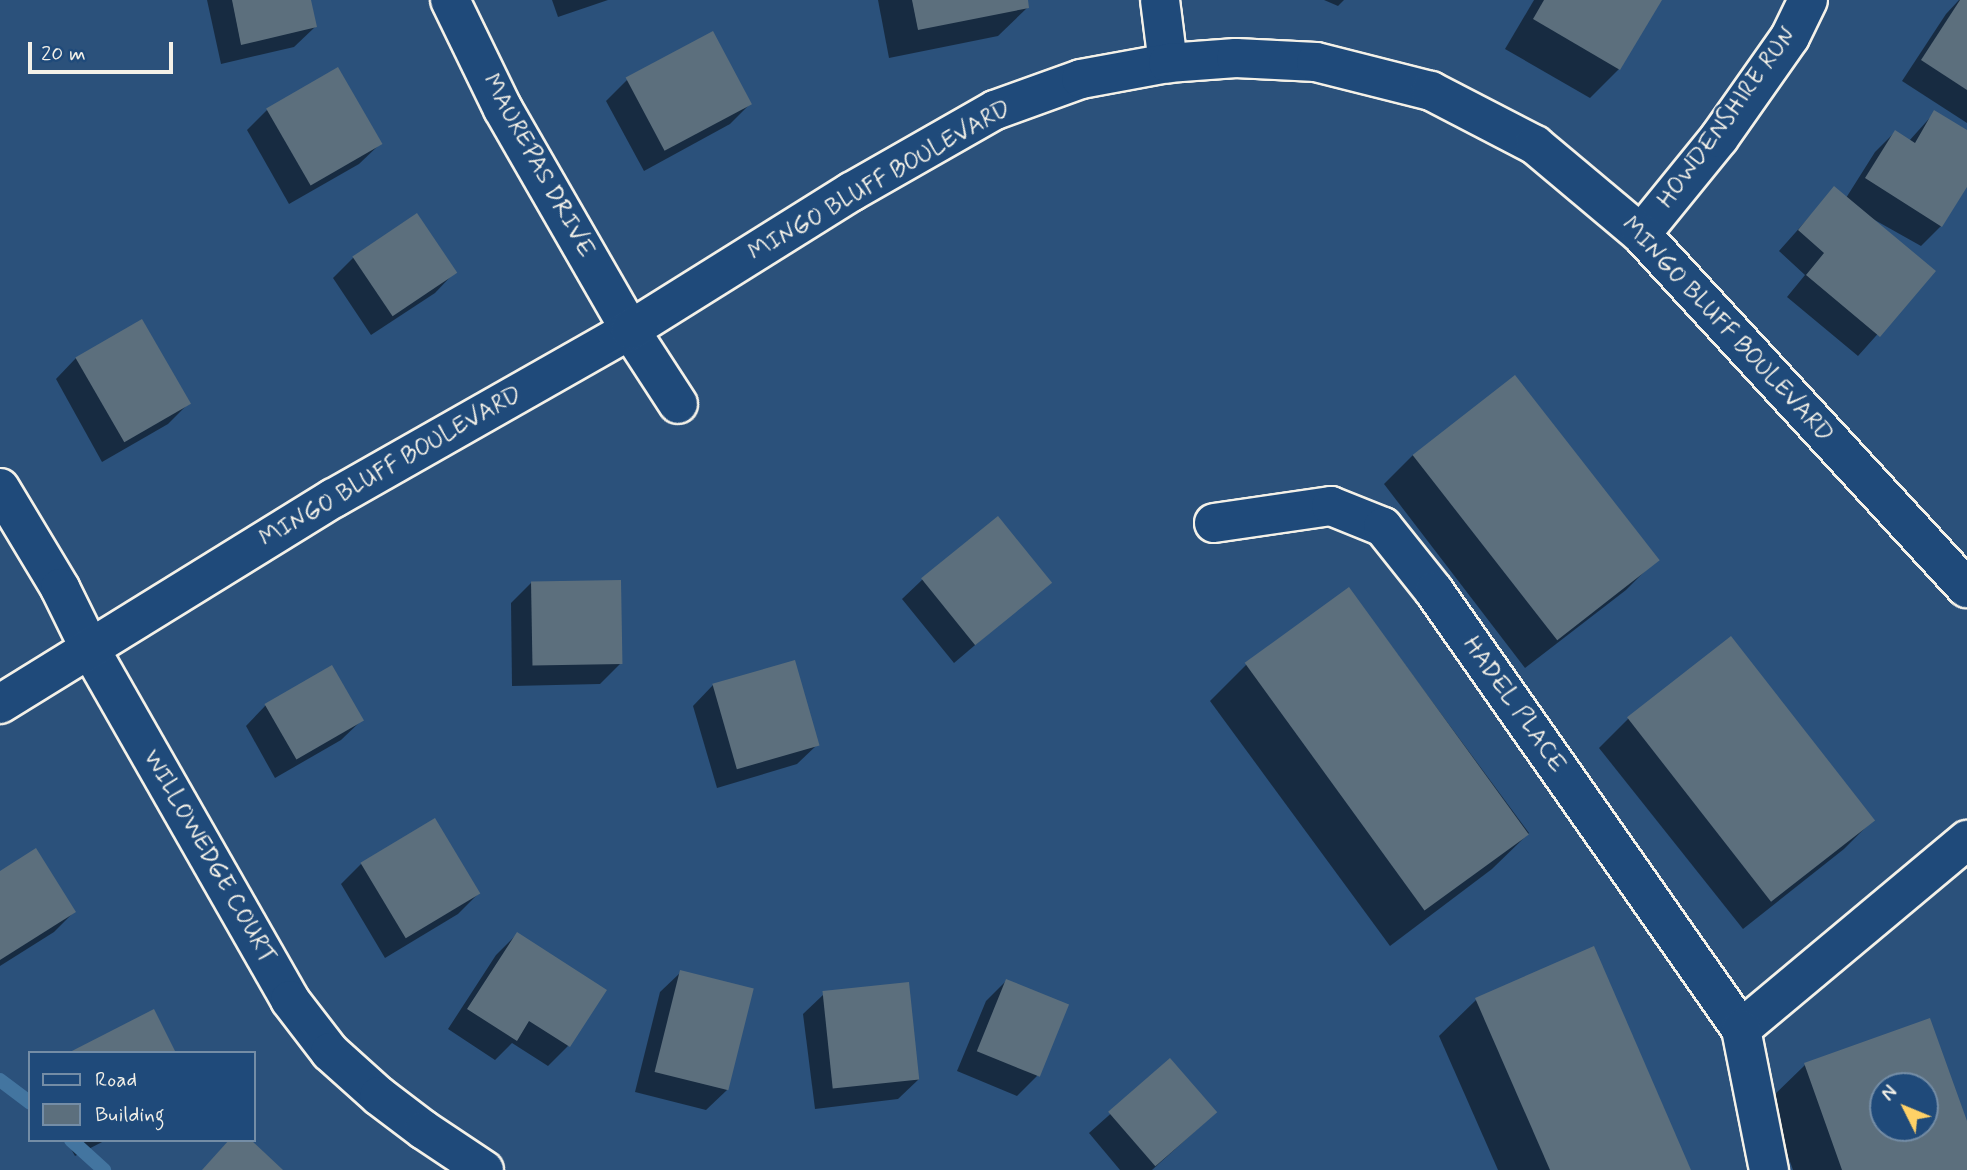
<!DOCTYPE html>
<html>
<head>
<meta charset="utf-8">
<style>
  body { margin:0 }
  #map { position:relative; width:1967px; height:1170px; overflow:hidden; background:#2b517b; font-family:Mynerve,sans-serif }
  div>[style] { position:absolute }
  .shadow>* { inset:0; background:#0007 }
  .stream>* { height:14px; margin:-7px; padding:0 7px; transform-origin:7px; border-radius:7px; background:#4375a0 }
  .building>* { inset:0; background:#5c6f7d; transform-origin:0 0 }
  .roads { filter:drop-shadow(2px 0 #f4f1e8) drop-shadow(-2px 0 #f4f1e8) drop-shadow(0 2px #f4f1e8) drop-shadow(0 -2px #f4f1e8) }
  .minor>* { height:38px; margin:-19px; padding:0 19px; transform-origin:19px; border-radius:19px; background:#1f4a7a }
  span { translate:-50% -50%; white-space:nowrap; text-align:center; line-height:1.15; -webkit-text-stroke:5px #1f4a7a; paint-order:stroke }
  .street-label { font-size:24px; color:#f4f1e8 }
  .legend { position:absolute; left:28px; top:1051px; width:228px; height:91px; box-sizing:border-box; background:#1f4a7a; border:2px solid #748da6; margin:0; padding:9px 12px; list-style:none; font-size:21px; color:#f4f1e8 }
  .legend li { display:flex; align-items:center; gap:14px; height:35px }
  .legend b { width:35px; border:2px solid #748da6 }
  .north { position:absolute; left:1869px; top:1072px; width:70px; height:70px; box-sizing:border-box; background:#1f4a7a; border:2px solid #748da6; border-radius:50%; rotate:313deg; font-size:19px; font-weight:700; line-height:28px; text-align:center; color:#f4f1e8 }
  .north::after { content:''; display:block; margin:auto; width:24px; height:32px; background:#ffd166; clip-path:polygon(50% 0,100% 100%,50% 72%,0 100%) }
  .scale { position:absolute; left:28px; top:42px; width:145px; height:32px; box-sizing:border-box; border:4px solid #f4f1e8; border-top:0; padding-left:9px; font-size:21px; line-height:24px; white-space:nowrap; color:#f4f1e8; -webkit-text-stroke:5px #1f4a7a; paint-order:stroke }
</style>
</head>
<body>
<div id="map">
  <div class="shadow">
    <div style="clip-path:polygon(207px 0,309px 0,315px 27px,294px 47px,221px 64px)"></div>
    <div style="clip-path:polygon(552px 0,608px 0,558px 17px)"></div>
    <div style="clip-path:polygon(878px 0,1026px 0,1028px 7px,998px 36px,889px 58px)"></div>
    <div style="clip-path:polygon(1324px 0,1344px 0,1338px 6px)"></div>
    <div style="clip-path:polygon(1534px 0,1660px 0,1619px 69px,1590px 98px,1505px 49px)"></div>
    <div style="clip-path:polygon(1959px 0,1967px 0,1967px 123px,1902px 81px,1946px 14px)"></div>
    <div style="clip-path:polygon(712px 34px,750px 104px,730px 124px,644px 171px,606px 101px,627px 80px)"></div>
    <div style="clip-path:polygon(267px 110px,380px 144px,359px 164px,289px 204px,247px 130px)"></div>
    <div style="clip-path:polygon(1935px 112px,1967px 132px,1967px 184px,1941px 226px,1921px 246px,1864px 214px,1933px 272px,1858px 356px,1787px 297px,1805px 275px,1779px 251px,1835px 188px,1846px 198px,1875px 152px,1895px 132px,1909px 141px)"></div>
    <div style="clip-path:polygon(416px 215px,455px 272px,435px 293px,371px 335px,333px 278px,353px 258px)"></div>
    <div style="clip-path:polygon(76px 358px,188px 404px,168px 424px,102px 462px,56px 379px)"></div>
    <div style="clip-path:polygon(1413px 455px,1655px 561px,1626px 590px,1525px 668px,1384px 484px)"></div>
    <div style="clip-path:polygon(923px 579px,1049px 582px,954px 663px,902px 599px)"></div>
    <div style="clip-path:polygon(531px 583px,620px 664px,600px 684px,512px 686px,511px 603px)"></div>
    <div style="clip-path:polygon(1349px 589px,1529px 833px,1492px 869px,1390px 946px,1210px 701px,1246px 665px)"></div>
    <div style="clip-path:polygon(1730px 638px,1873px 820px,1844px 849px,1743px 929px,1599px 748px,1628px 719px)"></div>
    <div style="clip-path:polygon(713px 685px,818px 744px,797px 764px,717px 788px,693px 706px)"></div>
    <div style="clip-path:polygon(266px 705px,362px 720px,341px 740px,275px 778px,246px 726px)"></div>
    <div style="clip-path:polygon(361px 864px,478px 894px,458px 914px,385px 958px,341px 884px)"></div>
    <div style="clip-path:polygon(0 873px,74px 912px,54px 932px,0 966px)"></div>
    <div style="clip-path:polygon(517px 934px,568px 1046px,548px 1066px,512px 1043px,495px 1060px,448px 1029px,496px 955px)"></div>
    <div style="clip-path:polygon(1593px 948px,1689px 1170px,1498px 1170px,1439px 1036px,1476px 1000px)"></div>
    <div style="clip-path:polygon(681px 972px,727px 1090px,706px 1110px,635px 1092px,660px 992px)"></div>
    <div style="clip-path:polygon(1006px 981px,1037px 1076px,1017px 1096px,957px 1071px,986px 1001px)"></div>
    <div style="clip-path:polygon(824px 994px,919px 1079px,898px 1099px,815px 1109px,803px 1014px)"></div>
    <div style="clip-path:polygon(evenodd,1929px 1020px,1967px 1126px,1967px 1170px,1793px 1170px,1768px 1101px,1805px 1065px,1929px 1020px,1883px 1086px,1925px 1086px,1925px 1128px,1883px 1128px,1883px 1086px)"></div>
    <div style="clip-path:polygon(1170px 1061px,1215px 1113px,1152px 1170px,1120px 1170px,1089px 1133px)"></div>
    <div style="clip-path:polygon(66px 1140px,106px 1140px,75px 1156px)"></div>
  </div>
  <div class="stream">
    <div style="left:0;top:1080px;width:38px;rotate:37deg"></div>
    <div style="left:71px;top:1140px;width:45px;rotate:42.3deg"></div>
  </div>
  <div class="building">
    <div style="clip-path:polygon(232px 0,311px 0,317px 27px,241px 45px)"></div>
    <div style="clip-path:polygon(912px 0,1028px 0,1029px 8px,918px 30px)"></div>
    <div style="clip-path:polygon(1544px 0,1662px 0,1620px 70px,1533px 19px)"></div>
    <div style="clip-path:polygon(1960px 0,1967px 0,1967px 90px,1921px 60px)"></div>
    <div style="left:713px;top:31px;width:83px;height:99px;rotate:62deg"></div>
    <div style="left:338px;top:67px;width:89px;height:83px;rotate:60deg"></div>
    <div style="clip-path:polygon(1934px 110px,1967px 130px,1967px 187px,1942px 227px,1865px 178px,1895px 130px,1915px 143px)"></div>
    <div style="clip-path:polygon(1834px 186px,1936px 271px,1880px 337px,1806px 275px,1824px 253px,1798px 230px)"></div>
    <div style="left:417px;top:213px;width:72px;height:78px;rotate:56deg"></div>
    <div style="left:142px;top:319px;width:98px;height:77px;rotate:60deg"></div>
    <div style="left:1515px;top:375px;width:235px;height:130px;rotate:52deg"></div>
    <div style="left:998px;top:516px;width:86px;height:99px;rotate:51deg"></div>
    <div style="left:621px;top:580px;width:84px;height:90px;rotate:89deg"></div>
    <div style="left:1349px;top:587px;width:306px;height:129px;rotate:54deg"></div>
    <div style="left:1731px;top:636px;width:234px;height:132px;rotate:52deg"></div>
    <div style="left:795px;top:660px;width:89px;height:86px;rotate:74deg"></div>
    <div style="left:332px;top:665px;width:64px;height:78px;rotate:60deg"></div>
    <div style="left:435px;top:818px;width:88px;height:87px;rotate:59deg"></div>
    <div style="clip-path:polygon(36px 848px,76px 912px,0 960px,0 871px)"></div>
    <div style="clip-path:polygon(517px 932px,607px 990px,570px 1047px,529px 1021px,517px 1041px,467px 1009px)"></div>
    <div style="clip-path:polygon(1594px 946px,1691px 1170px,1550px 1170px,1475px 998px)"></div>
    <div style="left:680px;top:970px;width:76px;height:105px;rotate:14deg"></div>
    <div style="left:1006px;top:979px;width:68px;height:78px;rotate:22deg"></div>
    <div style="left:909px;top:982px;width:98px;height:87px;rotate:84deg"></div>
    <div style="clip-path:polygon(154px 1009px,176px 1053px,68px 1053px)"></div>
    <div style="clip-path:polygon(evenodd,1930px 1018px,1967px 1121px,1967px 1170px,1842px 1170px,1804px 1063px,1930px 1018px,1883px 1086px,1925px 1086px,1925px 1128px,1883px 1128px,1883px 1086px)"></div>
    <div style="left:1170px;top:1058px;width:72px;height:82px;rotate:49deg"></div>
    <div style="clip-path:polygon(229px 1140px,251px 1140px,283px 1170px,202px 1170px)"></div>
  </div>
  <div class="roads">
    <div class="minor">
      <div style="left:450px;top:0;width:121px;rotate:64.1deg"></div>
      <div style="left:503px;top:109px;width:255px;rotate:60.1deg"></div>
      <div style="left:630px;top:330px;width:88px;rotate:57deg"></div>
      <div style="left:1160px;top:0;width:64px;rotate:82.8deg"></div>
      <div style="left:1641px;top:234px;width:124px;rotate:-50.9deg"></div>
      <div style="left:1719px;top:138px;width:123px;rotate:-54.9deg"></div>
      <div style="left:1790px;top:37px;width:41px;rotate:-64.1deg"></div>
      <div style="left:0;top:488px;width:117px;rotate:59deg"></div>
      <div style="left:60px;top:588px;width:68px;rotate:63.8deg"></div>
      <div style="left:90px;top:649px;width:404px;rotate:60.3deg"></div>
      <div style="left:290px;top:1000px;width:66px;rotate:52.4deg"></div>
      <div style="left:330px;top:1052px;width:66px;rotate:41.9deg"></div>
      <div style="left:379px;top:1096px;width:56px;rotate:37.1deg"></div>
      <div style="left:424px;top:1130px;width:72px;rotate:33.7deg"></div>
      <div style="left:1214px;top:523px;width:118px;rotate:-8.3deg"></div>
      <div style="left:1331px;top:506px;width:56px;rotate:22deg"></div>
      <div style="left:1383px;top:527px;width:82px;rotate:51.4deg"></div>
      <div style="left:1434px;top:591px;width:535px;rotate:54.97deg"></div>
      <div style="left:1741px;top:1029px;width:295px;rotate:-39.9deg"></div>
      <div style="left:0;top:704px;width:392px;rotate:-31.7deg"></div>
      <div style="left:334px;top:498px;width:340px;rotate:-29.6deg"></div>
      <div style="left:630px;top:330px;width:261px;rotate:-32deg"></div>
      <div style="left:851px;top:192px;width:166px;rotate:-29.7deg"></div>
      <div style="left:995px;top:110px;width:91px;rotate:-19.8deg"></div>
      <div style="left:1081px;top:79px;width:88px;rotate:-10.4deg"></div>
      <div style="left:1168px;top:63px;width:68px;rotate:-4.2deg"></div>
      <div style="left:1236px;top:58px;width:80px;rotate:2.9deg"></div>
      <div style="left:1316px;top:62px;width:119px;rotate:14.2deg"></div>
      <div style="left:1431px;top:91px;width:117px;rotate:27.4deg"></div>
      <div style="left:1535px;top:145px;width:138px;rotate:40deg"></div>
      <div style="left:1641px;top:234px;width:481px;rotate:47.4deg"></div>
      <div style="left:1741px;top:1029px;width:144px;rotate:78.8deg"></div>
    </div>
  </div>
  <div class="street-label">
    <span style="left:1727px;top:118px;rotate:-54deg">HOWDENSHIRE RUN</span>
    <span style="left:538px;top:166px;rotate:61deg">MAUREPAS DRIVE</span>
    <span style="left:880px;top:181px;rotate:-30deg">MINGO BLUFF BOULEVARD</span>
    <span style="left:1727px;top:330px;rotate:47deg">MINGO BLUFF BOULEVARD</span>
    <span style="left:391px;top:467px;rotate:-30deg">MINGO BLUFF BOULEVARD</span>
    <span style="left:1514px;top:705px;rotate:55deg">HADEL PLACE</span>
    <span style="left:209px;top:857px;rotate:60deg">WILLOWEDGE COURT</span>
  </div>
  <ul class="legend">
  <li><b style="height:9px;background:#1f4a7a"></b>Road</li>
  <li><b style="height:19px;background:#5c6f7d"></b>Building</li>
  </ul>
  <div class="north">N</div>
  <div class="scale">20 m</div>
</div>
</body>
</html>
